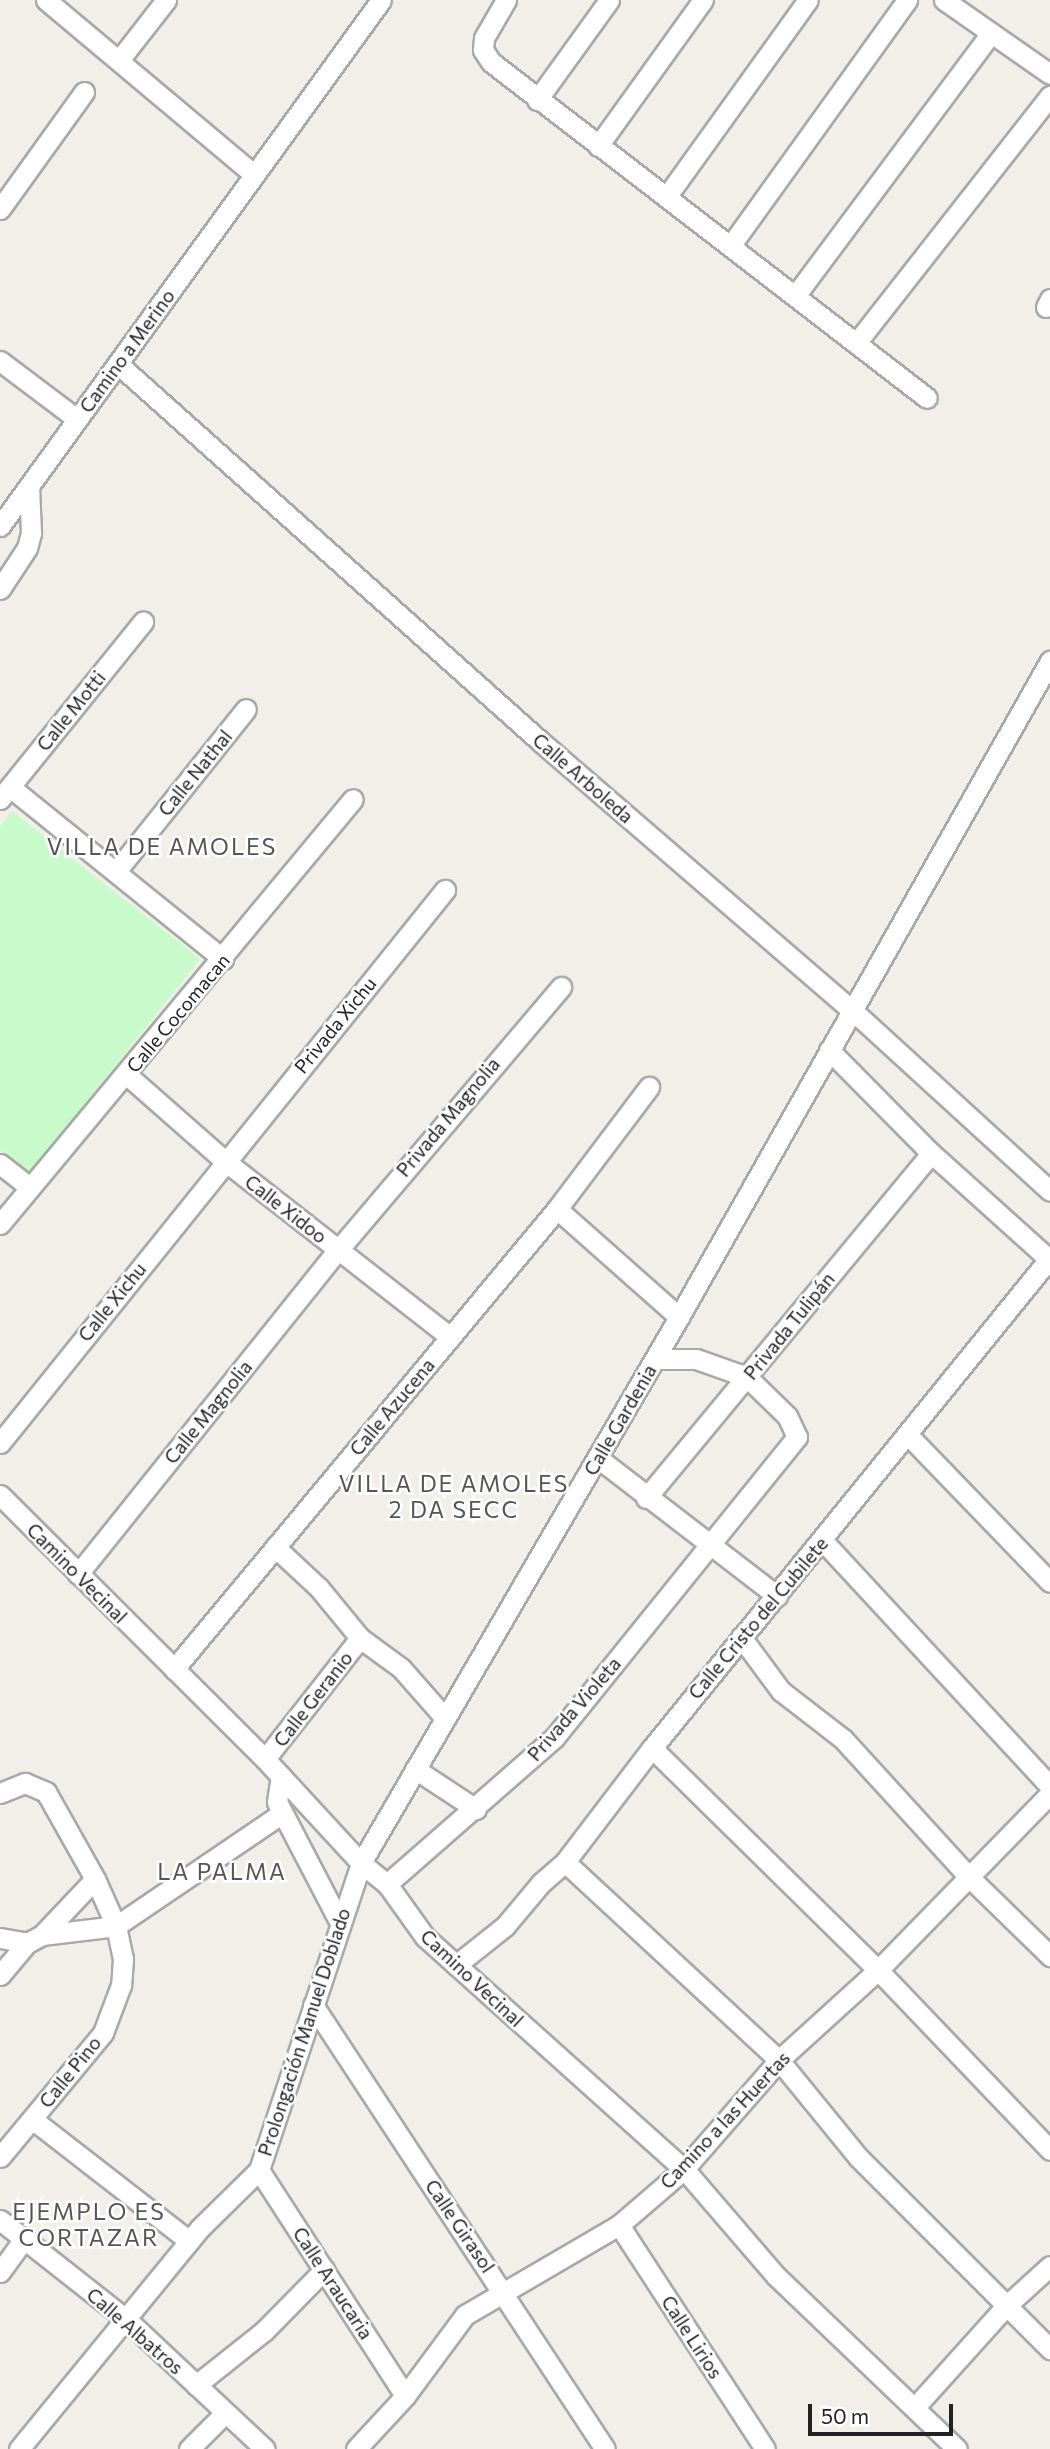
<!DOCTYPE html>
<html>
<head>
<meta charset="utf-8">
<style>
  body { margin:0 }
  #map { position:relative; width:1050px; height:2449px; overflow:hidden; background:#f2efe9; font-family:Commissioner,sans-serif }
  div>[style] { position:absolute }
  .park>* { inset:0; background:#c8facc }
  .roads { filter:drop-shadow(2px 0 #a9a9a9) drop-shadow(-2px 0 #a9a9a9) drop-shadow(0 2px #a9a9a9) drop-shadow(0 -2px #a9a9a9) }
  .minor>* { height:19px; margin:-9.5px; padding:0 9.5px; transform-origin:9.5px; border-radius:9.5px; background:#fff }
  span { translate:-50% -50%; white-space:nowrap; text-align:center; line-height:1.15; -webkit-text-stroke:5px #fff; paint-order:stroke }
  .street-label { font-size:19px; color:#222 }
  .quarter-label { font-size:23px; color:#555; letter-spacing:2px }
  .scale { position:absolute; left:808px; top:2404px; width:145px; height:32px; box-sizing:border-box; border:4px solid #222; border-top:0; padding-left:9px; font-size:21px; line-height:24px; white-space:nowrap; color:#222; -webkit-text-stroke:5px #fff; paint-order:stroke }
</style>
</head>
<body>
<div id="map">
  <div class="park">
    <div style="clip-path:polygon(12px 811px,200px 959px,29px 1174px,0 1150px,0 826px)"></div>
  </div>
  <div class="roads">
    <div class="minor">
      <div style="left:46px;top:0;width:270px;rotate:40deg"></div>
      <div style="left:506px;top:0;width:44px;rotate:120.1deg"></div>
      <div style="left:484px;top:38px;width:12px;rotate:95deg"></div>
      <div style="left:483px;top:50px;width:14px;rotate:56deg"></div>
      <div style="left:491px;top:62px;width:550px;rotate:37.62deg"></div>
      <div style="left:944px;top:0;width:129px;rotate:34.9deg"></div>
      <div style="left:120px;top:59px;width:75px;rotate:-52.1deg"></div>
      <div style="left:537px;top:100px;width:123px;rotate:-54.2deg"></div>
      <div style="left:598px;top:146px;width:180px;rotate:-54.3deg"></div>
      <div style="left:667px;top:196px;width:241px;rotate:-54.3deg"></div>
      <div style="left:0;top:209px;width:144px;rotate:-54.3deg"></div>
      <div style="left:731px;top:245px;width:302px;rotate:-54.3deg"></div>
      <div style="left:795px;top:296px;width:328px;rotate:-53.3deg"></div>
      <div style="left:1046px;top:307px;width:9px;rotate:-63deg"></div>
      <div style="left:857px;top:342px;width:313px;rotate:-51.9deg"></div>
      <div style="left:0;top:361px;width:96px;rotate:37deg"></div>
      <div style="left:118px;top:364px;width:567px;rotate:41.78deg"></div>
      <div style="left:541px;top:742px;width:411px;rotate:40.8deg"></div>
      <div style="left:852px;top:1010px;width:268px;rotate:42.4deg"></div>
      <div style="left:0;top:526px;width:649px;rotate:-54.08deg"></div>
      <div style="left:0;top:589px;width:49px;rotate:-56.6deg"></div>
      <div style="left:27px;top:548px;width:16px;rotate:-75deg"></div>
      <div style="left:31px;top:533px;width:47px;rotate:-92.4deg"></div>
      <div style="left:10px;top:787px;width:274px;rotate:38.9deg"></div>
      <div style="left:0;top:799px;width:228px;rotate:-51.1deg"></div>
      <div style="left:117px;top:870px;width:206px;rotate:-51.3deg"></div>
      <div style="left:829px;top:1050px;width:145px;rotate:45.3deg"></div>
      <div style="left:931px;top:1153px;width:160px;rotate:42deg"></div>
      <div style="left:127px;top:1075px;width:130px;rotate:41.3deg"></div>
      <div style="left:225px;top:1161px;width:286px;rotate:38deg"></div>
      <div style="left:0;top:1164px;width:37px;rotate:38deg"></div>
      <div style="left:557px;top:1209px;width:163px;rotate:41.5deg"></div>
      <div style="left:0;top:1224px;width:552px;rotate:-50.29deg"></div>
      <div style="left:908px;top:1435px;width:204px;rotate:46deg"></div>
      <div style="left:0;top:1443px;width:710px;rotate:-51.18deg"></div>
      <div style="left:598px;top:1458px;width:226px;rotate:37.6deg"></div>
      <div style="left:0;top:1495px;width:374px;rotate:44.9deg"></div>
      <div style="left:265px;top:1759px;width:142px;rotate:47.3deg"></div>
      <div style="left:361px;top:1863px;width:33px;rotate:39deg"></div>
      <div style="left:387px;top:1884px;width:65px;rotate:54.4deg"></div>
      <div style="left:425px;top:1937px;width:348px;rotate:41.9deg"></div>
      <div style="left:684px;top:2169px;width:141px;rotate:49.3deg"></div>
      <div style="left:776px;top:2276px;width:250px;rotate:43.7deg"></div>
      <div style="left:646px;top:1498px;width:447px;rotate:-50.4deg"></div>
      <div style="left:822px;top:1540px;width:335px;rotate:47.2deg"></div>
      <div style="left:275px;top:1547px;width:60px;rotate:43deg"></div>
      <div style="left:319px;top:1588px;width:65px;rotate:50.6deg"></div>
      <div style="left:360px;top:1638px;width:51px;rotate:36.2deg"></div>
      <div style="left:401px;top:1668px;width:67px;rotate:48.7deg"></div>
      <div style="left:78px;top:1574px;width:415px;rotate:-51.3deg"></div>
      <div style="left:338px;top:1250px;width:345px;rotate:-49.7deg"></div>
      <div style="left:741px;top:1637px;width:67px;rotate:53.5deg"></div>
      <div style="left:781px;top:1691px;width:78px;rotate:37.7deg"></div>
      <div style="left:843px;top:1739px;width:185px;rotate:47.6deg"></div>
      <div style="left:968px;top:1876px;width:115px;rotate:44.3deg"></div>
      <div style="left:174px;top:1669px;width:599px;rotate:-50.22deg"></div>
      <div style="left:557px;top:1209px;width:153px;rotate:-53deg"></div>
      <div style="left:652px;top:1748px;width:317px;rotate:44.5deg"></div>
      <div style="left:878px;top:1970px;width:249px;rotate:46.3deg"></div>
      <div style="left:265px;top:1759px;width:154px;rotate:-51.9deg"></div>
      <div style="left:415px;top:1769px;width:73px;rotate:33.3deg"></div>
      <div style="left:281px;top:1776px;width:26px;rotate:99deg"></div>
      <div style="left:277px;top:1802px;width:134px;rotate:62.5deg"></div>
      <div style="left:0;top:1793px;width:27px;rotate:-22deg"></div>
      <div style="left:25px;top:1783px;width:23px;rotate:23deg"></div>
      <div style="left:46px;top:1792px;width:100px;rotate:60.6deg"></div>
      <div style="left:95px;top:1879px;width:51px;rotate:65.9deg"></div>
      <div style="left:116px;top:1926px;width:34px;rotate:78deg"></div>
      <div style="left:123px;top:1959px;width:26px;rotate:94deg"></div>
      <div style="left:121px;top:1985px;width:51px;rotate:110.6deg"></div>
      <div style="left:103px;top:2033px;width:161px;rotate:129.7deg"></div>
      <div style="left:565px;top:1862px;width:292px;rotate:42.8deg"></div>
      <div style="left:779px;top:2060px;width:125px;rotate:50.8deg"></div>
      <div style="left:858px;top:2157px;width:272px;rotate:45deg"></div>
      <div style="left:387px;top:1884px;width:222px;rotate:-41.2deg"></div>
      <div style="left:554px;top:1738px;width:387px;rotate:-51.1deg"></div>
      <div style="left:797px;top:1437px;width:23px;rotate:-115deg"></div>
      <div style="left:787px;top:1416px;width:56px;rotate:-135.7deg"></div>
      <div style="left:747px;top:1377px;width:54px;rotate:-160.6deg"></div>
      <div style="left:696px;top:1359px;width:41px;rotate:180deg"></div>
      <div style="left:42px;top:1935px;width:75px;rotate:-6.9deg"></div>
      <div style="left:116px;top:1926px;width:201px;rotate:-34.2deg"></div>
      <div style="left:0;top:1938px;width:27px;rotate:10deg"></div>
      <div style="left:456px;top:1965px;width:63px;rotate:-38.5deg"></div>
      <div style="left:505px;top:1926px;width:56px;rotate:-50.1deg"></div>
      <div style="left:541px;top:1883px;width:32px;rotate:-41deg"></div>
      <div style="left:565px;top:1862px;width:143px;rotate:-52.7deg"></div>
      <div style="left:652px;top:1748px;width:630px;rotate:-50.93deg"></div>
      <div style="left:0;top:1975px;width:42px;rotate:-49.8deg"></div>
      <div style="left:27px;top:1943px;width:17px;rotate:-28deg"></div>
      <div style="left:42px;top:1935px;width:77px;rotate:-46.6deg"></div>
      <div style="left:313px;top:2005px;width:531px;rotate:56.67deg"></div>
      <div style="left:32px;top:2119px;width:199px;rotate:37.8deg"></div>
      <div style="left:259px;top:2170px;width:269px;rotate:57.1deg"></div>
      <div style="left:0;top:2220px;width:160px;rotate:38.2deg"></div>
      <div style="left:126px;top:2319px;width:190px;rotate:43.1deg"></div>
      <div style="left:619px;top:2225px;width:267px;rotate:56.9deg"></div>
      <div style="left:0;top:2272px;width:39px;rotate:-54deg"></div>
      <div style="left:196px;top:2385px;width:87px;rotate:-38.5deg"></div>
      <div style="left:264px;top:2331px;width:86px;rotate:-45.5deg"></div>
      <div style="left:916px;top:2406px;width:135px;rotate:-48deg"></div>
      <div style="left:1006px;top:2306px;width:59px;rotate:-42.3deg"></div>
      <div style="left:19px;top:2449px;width:286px;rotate:-50.7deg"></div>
      <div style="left:200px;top:2228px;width:83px;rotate:-44.5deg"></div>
      <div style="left:259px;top:2170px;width:324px;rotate:-71.6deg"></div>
      <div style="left:361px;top:1863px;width:632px;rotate:-59.78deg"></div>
      <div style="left:679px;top:1317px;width:754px;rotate:-60.51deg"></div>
      <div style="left:189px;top:2449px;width:51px;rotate:-45deg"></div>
      <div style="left:356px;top:2449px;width:72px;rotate:-47.2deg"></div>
      <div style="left:405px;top:2396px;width:101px;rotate:-53.5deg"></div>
      <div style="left:465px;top:2315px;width:178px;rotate:-30.3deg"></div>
      <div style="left:619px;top:2225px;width:86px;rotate:-40.7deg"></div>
      <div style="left:684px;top:2169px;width:145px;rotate:-48.9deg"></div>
      <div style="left:779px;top:2060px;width:134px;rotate:-42.3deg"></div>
      <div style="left:878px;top:1970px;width:246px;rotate:-45.7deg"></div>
    </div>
  </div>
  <div class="street-label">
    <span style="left:127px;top:351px;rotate:-54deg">Camino a Merino</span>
    <span style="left:71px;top:711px;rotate:-51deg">Calle Motti</span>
    <span style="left:195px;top:773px;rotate:-51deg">Calle Nathal</span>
    <span style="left:583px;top:778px;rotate:41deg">Calle Arboleda</span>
    <span style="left:178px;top:1013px;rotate:-50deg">Calle Cocomacan</span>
    <span style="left:335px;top:1025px;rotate:-51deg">Privada Xichu</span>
    <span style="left:448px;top:1117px;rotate:-50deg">Privada Magnolia</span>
    <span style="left:286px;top:1209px;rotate:38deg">Calle Xidoo</span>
    <span style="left:112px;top:1302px;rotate:-51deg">Calle Xichu</span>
    <span style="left:789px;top:1326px;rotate:-51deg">Privada Tulipán</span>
    <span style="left:392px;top:1407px;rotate:-50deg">Calle Azucena</span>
    <span style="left:208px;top:1412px;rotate:-51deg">Calle Magnolia</span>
    <span style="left:620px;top:1420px;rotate:-60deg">Calle Gardenia</span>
    <span style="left:77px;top:1573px;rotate:45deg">Camino Vecinal</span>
    <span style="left:758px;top:1618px;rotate:-50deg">Calle Cristo del Cubilete</span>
    <span style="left:313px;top:1699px;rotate:-52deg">Calle Geranio</span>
    <span style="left:574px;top:1709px;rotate:-49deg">Privada Violeta</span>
    <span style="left:472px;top:1978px;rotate:43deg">Camino Vecinal</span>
    <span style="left:304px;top:2032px;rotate:-72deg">Prolongación Manuel Doblado</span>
    <span style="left:70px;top:2072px;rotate:-51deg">Calle Pino</span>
    <span style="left:725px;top:2120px;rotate:-47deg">Camino a las Huertas</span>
    <span style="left:460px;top:2226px;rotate:56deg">Calle Girasol</span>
    <span style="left:333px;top:2283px;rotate:57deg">Calle Araucaria</span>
    <span style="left:135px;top:2331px;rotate:41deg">Calle Albatros</span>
    <span style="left:692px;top:2337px;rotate:57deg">Calle Lirios</span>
  </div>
  <div class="quarter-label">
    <span style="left:162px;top:846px">VILLA DE AMOLES</span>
    <span style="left:454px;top:1496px">VILLA DE AMOLES<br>2 DA SECC</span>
    <span style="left:222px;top:1871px">LA PALMA</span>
    <span style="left:89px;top:2224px">EJEMPLO ES<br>CORTAZAR</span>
  </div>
  <div class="scale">50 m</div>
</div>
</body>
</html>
